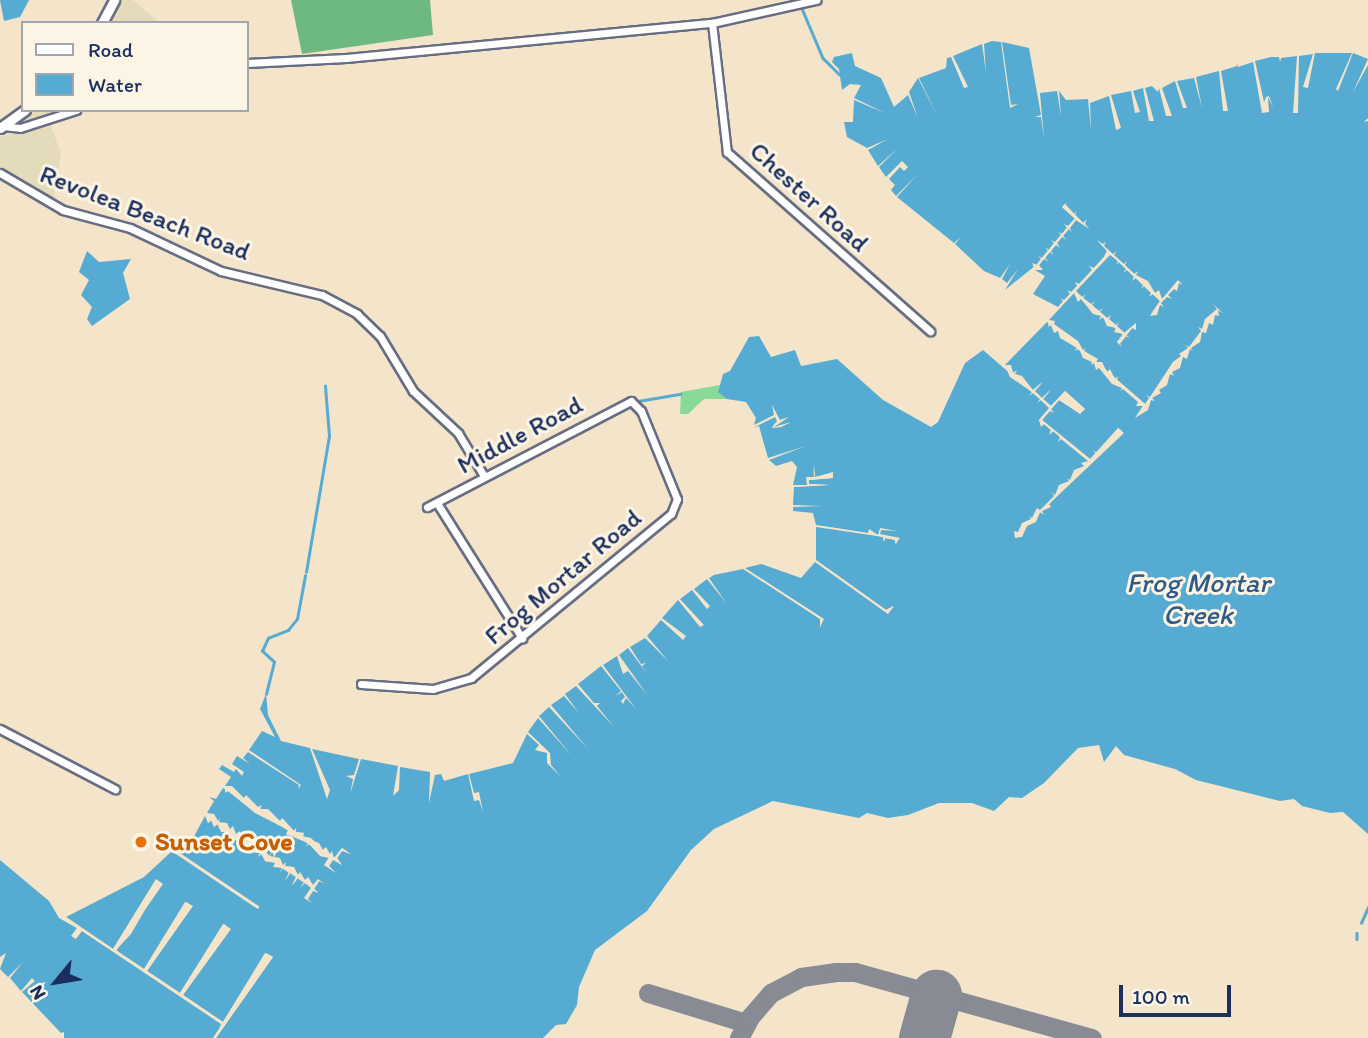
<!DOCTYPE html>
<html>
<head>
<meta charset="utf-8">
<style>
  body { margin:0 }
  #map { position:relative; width:1368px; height:1038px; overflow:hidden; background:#f4e4c9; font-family:Itim,sans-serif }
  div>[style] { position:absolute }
  .built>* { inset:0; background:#e3dbba }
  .green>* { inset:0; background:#89d999 }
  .forest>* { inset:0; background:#6eb981 }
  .water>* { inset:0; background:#56abd2 }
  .pier>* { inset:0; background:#f4e4c9; transform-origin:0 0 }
  .stream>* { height:2.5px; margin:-1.25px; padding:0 1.25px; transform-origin:1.25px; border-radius:1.25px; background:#56abd2 }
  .taxiway>* { height:19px; margin:-9.5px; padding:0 9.5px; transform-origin:9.5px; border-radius:9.5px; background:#888a94 }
  .runway>* { height:51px; margin:-25.5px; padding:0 25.5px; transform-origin:25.5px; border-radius:25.5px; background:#888a94 }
  .roads { filter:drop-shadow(2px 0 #676e83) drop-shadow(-2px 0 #676e83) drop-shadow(0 2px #676e83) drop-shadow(0 -2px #676e83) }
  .minor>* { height:7px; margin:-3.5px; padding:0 3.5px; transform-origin:3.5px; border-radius:3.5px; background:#fff }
  .tertiary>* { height:9px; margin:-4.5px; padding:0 4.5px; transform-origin:4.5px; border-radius:4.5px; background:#fff }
  .dots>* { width:19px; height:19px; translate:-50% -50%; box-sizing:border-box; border:4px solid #fcf5e5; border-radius:50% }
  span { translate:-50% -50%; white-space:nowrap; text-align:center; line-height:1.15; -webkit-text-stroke:6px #fcf5e5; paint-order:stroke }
  .street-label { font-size:26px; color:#1b2f5e }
  .food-label { font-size:26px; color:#c56008; font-weight:700 }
  .left { translate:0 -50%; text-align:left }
  .water-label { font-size:28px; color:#305a87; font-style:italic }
  .legend { position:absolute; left:21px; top:21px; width:228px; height:91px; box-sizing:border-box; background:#fcf5e5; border:2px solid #a2a6af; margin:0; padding:9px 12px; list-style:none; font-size:21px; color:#1b2f5e }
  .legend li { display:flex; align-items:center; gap:14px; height:35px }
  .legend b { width:35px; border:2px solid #a2a6af }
  .north { position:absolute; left:21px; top:947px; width:70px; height:70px; -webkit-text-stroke:5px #fcf5e5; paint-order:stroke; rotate:240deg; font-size:19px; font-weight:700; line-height:28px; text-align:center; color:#1b2f5e }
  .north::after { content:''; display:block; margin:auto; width:24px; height:32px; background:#1b2f5e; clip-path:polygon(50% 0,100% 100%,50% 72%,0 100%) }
  .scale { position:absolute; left:1119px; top:985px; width:112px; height:32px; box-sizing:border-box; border:4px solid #1b2f5e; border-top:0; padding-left:9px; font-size:21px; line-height:24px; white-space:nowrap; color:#1b2f5e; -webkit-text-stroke:5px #fcf5e5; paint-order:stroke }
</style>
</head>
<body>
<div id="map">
  <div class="built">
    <div style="clip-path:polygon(123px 0,133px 0,160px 23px,111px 23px)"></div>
    <div style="clip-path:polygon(34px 110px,61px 110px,23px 122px)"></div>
    <div style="clip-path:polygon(50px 123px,61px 154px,53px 201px,0 169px,0 137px)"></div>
  </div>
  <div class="green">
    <div style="clip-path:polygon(720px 385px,719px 392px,727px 399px,704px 399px,688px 414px,680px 414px,681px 392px)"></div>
  </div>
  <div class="forest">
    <div style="clip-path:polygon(291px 0,430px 0,433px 35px,302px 54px)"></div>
  </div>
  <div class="water">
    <div style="clip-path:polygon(0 0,29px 0,20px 17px,4px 21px)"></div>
    <div style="clip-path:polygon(992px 41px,1001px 42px,1010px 108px,1018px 104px,1011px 105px,1002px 42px,1029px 48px,1041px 115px,1035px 117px,1041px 117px,1044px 138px,1040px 93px,1057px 91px,1061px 116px,1059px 91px,1066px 100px,1088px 99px,1091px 130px,1090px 103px,1109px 96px,1116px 130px,1121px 128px,1111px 95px,1131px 91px,1135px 113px,1140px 112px,1133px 91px,1143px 88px,1149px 121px,1154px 121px,1145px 88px,1152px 86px,1158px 92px,1159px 88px,1166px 116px,1172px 116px,1162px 88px,1175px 81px,1183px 108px,1187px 108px,1177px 81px,1194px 78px,1202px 108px,1196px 77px,1219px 71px,1223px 111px,1228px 111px,1221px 71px,1237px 66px,1237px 62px,1238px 67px,1253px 62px,1262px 113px,1269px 112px,1268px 97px,1273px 107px,1269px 96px,1266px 97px,1264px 102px,1255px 61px,1271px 57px,1279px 57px,1280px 62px,1281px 58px,1297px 56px,1293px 113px,1298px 113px,1299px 56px,1313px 54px,1303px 87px,1308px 88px,1315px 53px,1352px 53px,1336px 89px,1338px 91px,1353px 53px,1368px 59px,1353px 92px,1368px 65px,1368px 118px,1364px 122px,1368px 121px,1368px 834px,1343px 812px,1330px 813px,1302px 806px,1294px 799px,1280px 801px,1196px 780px,1175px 769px,1124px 755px,1116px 746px,1104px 762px,1099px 745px,1078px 748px,1044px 783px,1022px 798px,1009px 797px,994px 811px,972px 803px,939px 803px,908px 815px,888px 818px,867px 813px,859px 818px,773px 801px,714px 829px,691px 850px,647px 911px,595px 950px,579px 987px,577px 1005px,566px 1024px,556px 1025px,543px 1038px,216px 1038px,273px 957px,265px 953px,223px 1022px,183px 995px,230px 929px,224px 924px,180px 993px,147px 971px,192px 906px,185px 902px,144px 969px,116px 950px,131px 934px,161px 882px,152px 886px,113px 949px,66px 917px,144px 877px,172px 851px,259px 909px,174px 849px,192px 840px,205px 816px,208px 823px,211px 820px,214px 827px,217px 824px,221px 831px,223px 828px,241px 840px,239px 844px,242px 841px,253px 848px,251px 852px,260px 853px,258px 857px,261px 854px,266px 862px,269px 859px,289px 873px,285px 881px,290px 873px,296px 877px,292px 885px,297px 878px,312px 888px,306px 899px,313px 890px,318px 893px,314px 889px,320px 880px,313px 885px,299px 876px,301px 872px,298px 875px,294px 867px,285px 866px,286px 862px,284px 866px,256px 847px,257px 843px,254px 846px,231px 830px,233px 826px,230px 830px,207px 813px,214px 801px,209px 797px,216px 799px,223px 788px,322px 853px,320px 856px,329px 858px,325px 865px,336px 873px,329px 866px,333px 859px,342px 865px,337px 859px,342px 850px,350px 854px,342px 848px,335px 858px,324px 851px,326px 847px,323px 850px,311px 838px,302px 836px,304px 833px,295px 832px,297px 828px,294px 831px,283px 819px,280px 821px,267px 813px,268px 809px,266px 812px,225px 786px,231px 777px,219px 769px,222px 765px,234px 772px,236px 769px,242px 776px,244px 772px,232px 764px,237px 756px,250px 764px,243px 758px,248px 752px,299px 785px,298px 789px,301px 785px,249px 750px,262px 731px,275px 737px,260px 709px,266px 694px,268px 715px,281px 741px,310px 748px,327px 799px,330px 790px,312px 749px,359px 759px,354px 775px,346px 776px,353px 779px,350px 794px,361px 759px,398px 766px,393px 796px,399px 790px,400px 767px,430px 772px,429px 803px,435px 775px,441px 774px,444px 781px,468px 774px,474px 801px,479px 800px,483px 812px,479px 792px,474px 793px,469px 774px,513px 763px,527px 734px,539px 745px,535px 750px,547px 753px,547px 763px,561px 777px,551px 765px,550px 753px,528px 732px,538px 718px,572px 756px,539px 716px,549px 707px,588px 749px,551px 705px,564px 696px,579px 713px,565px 694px,576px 686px,614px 727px,597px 706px,600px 703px,594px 703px,578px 684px,601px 666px,621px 691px,615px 696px,622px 692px,625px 697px,621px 701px,623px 704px,626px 698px,636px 709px,603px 665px,617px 656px,623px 674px,628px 671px,648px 696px,619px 655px,628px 648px,649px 676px,642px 666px,646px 663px,641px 664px,630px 647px,645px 638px,669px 662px,647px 636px,661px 620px,683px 640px,686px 636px,662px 618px,678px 600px,700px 627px,704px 625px,680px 599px,692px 590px,707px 609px,710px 606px,694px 589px,707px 579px,727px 604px,709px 578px,714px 575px,743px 569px,820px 619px,820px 627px,823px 619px,745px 568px,761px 564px,801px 578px,815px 562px,888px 614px,893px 606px,886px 610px,816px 560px,816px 527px,884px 537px,883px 542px,885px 538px,896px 540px,896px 544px,899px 538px,816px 525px,813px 513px,793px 511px,793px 507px,822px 506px,793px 505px,794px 487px,829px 485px,809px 484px,809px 480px,833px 478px,833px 473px,815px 477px,814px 465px,814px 477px,807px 478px,807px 485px,793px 485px,797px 467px,792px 461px,776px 466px,769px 460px,806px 446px,768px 458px,759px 426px,753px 428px,775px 417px,777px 421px,772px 427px,773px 428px,781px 427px,791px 422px,774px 427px,789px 417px,780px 420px,772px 405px,774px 415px,754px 425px,756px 418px,746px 402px,727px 399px,718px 392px,723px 374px,730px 371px,749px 337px,759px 336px,771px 357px,795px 350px,801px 366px,837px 359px,883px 400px,931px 427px,938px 422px,965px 363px,983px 350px,1050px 408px,1039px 420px,1051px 430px,1049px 434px,1053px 431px,1089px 461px,1015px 538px,1122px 431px,1118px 428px,1090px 459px,1042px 420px,1059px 400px,1080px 413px,1085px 409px,1065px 391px,1051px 406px,1043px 399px,1051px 389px,1042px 398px,1034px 391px,1042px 382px,1033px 390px,1005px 365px,1047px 322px,1143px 406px,1135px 417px,1219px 310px,1145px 404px,1049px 320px,1074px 293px,1123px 335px,1117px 342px,1120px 344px,1136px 323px,1125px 333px,1075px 291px,1110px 254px,1160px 301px,1150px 315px,1180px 281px,1162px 299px,1097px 240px,1107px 251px,1104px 257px,1058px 307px,1033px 294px,1045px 276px,1035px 270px,1076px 220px,1089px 229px,1065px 204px,1062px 207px,1075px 218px,1036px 265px,1005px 290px,1018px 269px,1007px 283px,1002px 279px,1010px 264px,1000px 278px,984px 271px,955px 244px,961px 237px,954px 243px,897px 197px,918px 174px,896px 196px,891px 190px,895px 185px,889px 179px,900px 167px,904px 171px,908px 167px,902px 161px,886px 177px,879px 167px,898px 148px,878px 166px,868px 150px,888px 139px,867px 148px,847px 137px,844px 122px,853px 122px,854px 100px,885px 113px,854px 98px,861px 85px,850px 84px,842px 90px,839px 69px,832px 62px,834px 57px,852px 53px,855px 66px,881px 78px,894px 107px,908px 95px,918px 118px,909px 92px,918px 78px,938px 117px,919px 78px,946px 68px,947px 58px,951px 57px,964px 88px,968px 87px,953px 56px,982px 44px,986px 72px,984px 44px)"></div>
    <div style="clip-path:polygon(87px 251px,99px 262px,131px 259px,123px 273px,130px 299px,92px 326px,87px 319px,92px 307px,81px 295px,89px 280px,79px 272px)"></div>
    <div style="clip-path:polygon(0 860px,49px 901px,59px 918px,77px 928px,72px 936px,82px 931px,222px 1024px,213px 1038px,64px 1038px,64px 1032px,61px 1033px,22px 992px,35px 981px,32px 978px,21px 991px,10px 978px,23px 962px,8px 977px,0 969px,6px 953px,0 957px)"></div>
  </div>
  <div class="pier">
    <div style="clip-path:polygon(1067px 202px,1064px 207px,1074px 214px,1077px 211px,1075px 215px,1083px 223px,1087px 219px,1085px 224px,1089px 228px,1076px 220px,1070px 228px,1072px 232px,1069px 229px,1063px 236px,1067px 240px,1062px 237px,1057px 243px,1060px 248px,1056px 245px,1051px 251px,1054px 255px,1050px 252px,1045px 258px,1049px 262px,1044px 259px,1039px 265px,1043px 270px,1035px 270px,1032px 263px,1037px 265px,1041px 259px,1038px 256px,1042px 258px,1048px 251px,1045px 247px,1049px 250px,1054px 243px,1051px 240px,1055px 242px,1061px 235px,1058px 232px,1062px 234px,1067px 228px,1064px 224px,1068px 226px,1075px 219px,1062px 207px)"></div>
    <div style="clip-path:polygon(1097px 240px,1103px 244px,1106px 241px,1104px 246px,1113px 254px,1117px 251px,1114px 255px,1124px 264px,1127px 261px,1125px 265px,1134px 274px,1138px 271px,1136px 275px,1148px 281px,1155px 293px,1159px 290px,1162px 299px,1178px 280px,1183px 285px,1179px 283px,1177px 291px,1174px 289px,1168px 295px,1172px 299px,1167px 297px,1161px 303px,1164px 307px,1160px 305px,1157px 315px,1150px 316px,1160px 301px,1153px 294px,1149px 297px,1151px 293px,1144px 286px,1141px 289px,1143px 285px,1136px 278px,1132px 281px,1134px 277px,1127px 270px,1123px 273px,1126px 269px,1119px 262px,1116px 265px,1118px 261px,1110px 255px,1076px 291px,1082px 297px,1086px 294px,1083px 298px,1091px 304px,1095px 301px,1092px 305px,1099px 311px,1103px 308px,1100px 312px,1107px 318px,1111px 315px,1109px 319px,1116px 325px,1119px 322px,1117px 326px,1124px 333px,1136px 323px,1136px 330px,1132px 328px,1126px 335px,1130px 338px,1125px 336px,1119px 342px,1122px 347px,1117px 342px,1123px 334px,1114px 332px,1116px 328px,1107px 326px,1103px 317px,1099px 320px,1101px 316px,1093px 314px,1081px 299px,1078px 302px,1074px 293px,1058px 307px,1063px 301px,1060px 298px,1064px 300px,1070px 294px,1067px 290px,1071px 292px,1077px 286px,1075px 282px,1079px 284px,1092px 270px,1089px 266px,1094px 268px,1104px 257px,1107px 251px)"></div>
    <div style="clip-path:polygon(1213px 304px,1224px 314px,1218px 310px,1219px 316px,1215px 315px,1213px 325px,1209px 323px,1206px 333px,1202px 332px,1200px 342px,1191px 348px,1193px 351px,1190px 349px,1187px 359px,1183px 357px,1180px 368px,1172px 372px,1174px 376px,1170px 374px,1167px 385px,1159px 390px,1161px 393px,1152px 398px,1155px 401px,1151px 400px,1148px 410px,1135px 418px,1143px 406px,1136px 406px,1138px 402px,1123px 389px,1120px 391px,1122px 388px,1112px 384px,1099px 368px,1096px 370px,1094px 363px,1091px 365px,1092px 362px,1083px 358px,1079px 349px,1075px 351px,1077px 348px,1060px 338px,1058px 331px,1054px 333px,1051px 325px,1048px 327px,1049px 320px,1055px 321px,1054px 324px,1078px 341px,1083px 350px,1086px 348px,1084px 351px,1098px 359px,1096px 362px,1102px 362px,1107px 372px,1110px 369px,1115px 379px,1118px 376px,1117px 380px,1145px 404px,1149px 398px,1146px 395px,1150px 397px,1173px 362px,1181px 356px,1179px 354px,1188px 348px,1185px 345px,1189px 347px,1201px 331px,1198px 327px,1202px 329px,1205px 319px,1217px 309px)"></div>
    <div style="clip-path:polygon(1005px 365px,1011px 365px,1013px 373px,1017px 370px,1015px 374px,1022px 376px,1033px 390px,1043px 382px,1035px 391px,1042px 398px,1051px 390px,1043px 399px,1051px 406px,1065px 391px,1085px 409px,1080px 414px,1059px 400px,1051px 409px,1054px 413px,1050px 411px,1042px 420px,1090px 459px,1096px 454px,1093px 450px,1097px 453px,1119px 430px,1117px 427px,1124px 433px,1049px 504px,1051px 507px,1042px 511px,1044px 515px,1040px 512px,1036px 522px,1027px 526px,1022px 537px,1015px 538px,1014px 531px,1018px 532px,1022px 523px,1031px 519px,1029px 516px,1032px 518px,1037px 508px,1040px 510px,1054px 496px,1052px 492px,1055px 495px,1059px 485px,1069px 481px,1067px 478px,1070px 480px,1074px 470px,1084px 466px,1081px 463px,1088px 461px,1061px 439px,1058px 442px,1060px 437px,1053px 431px,1050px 435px,1051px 430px,1044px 424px,1041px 427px,1039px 420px,1049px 408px,1041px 400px,1037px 403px,1040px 399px,1033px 393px,1029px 396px,1032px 392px,1010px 377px)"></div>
    <div style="clip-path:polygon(813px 465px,815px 477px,833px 472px,833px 478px,809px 480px,809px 484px,830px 485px,794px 487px,807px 485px,806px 477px,814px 477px)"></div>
    <div style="clip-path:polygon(816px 525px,868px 533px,869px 529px,878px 535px,880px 528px,898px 531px,881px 530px,880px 534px,900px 538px,895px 544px,895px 540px,885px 538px,884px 542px,883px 537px)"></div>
    <div style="clip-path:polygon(816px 560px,886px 610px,894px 606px,888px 614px)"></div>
    <div style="clip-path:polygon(745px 568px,824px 619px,820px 627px,820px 619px)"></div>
    <div style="clip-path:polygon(225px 786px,232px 786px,244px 798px,246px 795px,258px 807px,262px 805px,260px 809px,268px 809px,280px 821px,282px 818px,294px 831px,296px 828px,296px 832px,304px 833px,303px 837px,319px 843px,323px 850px,326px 847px,330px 854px,332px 851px,334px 858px,342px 848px,351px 854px,342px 851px,337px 858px,342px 865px,333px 860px,329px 866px,336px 873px,324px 865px,329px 857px,320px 856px,309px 844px,306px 847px,308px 843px,286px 834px,288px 830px,255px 813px,228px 791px,225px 793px)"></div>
    <div style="clip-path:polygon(207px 813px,214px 814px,218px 821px,220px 818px,219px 822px,227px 823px,230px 829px,233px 826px,236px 834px,240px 831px,242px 838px,245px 834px,244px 838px,251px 838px,254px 846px,258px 843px,256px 847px,264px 848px,269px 856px,272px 852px,270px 856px,280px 858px,283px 865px,286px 862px,285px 866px,293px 867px,298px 875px,300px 872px,305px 880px,308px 877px,313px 885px,318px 879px,325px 884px,319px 881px,314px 889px,319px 893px,313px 891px,308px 899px,312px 903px,304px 898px,311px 888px,305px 883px,300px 888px,304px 882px,298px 878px,292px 886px,296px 877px,290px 873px,285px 881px,289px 872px,283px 868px,279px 874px,282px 868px,273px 867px,275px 863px,265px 861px,262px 854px,258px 856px,260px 853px,251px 852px,253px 848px,245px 847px,242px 841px,239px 844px,241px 840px,233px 840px,230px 832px,226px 835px,228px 832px,221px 832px,218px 824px,214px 827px,212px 820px,208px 823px)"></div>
    <div style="left:174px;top:849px;width:103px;height:3px;rotate:34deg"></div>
    <div style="clip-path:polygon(156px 879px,163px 884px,116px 951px,144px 969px,186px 902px,193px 906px,147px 971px,180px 993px,223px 924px,231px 929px,183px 995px,223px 1022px,266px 953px,273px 957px,216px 1038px,221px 1024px,82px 931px,76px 939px,71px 936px,77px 928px,58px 916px,69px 912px,66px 917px,113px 949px)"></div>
  </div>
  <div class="stream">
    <div style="left:801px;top:6px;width:56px;rotate:67.1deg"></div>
    <div style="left:823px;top:58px;width:23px;rotate:45deg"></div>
    <div style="left:638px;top:401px;width:43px;rotate:-9.5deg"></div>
    <div style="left:306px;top:572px;width:138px;rotate:-80.4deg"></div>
    <div style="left:329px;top:436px;width:50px;rotate:-94.6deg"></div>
    <div style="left:266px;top:694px;width:33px;rotate:-76deg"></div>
    <div style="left:274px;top:662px;width:16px;rotate:-137deg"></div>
    <div style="left:262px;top:651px;width:14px;rotate:-65deg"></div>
    <div style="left:268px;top:638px;width:22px;rotate:-22deg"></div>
    <div style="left:288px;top:630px;width:14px;rotate:-51deg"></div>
    <div style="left:297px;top:619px;width:44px;rotate:-79.5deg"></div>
    <div style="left:1361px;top:923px;width:17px;rotate:-66deg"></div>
    <div style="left:1357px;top:933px;width:6px;rotate:90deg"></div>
  </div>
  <div class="taxiway">
    <div style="left:648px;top:993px;width:102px;rotate:17deg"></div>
    <div style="left:739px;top:1038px;width:24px;rotate:-62deg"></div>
    <div style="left:750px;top:1017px;width:32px;rotate:-49deg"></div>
    <div style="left:771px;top:993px;width:34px;rotate:-28deg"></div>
    <div style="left:801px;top:977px;width:34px;rotate:-8deg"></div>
    <div style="left:835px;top:972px;width:20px"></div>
    <div style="left:855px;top:972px;width:246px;rotate:15.6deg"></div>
  </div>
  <div class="runway">
    <div style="left:924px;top:1038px;width:45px;rotate:-74.4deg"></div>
  </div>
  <div class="roads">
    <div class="minor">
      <div style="left:712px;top:23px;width:130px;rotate:83.4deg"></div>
      <div style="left:727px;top:152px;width:271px;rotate:41.4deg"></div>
      <div style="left:247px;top:63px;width:99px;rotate:-2.9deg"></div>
      <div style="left:346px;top:58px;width:368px;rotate:-5.5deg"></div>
      <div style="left:712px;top:23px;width:107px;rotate:-12.5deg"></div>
      <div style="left:2px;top:126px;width:18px;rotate:6deg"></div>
      <div style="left:20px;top:128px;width:59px;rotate:-17.8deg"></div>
      <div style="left:0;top:173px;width:73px;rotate:30.4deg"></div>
      <div style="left:63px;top:210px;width:69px;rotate:15deg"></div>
      <div style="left:130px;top:228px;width:101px;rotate:25.3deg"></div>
      <div style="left:221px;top:271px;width:104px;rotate:13.4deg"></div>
      <div style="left:322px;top:295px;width:40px;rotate:28deg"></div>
      <div style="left:357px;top:314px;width:32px;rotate:44deg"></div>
      <div style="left:380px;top:336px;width:64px;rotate:59deg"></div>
      <div style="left:413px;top:391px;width:62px;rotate:43deg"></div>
      <div style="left:458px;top:433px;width:50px;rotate:58.8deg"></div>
      <div style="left:437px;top:503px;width:160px;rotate:57.8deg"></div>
      <div style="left:361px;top:684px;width:72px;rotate:4deg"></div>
      <div style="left:433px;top:689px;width:40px;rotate:-16deg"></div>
      <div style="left:471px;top:678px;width:259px;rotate:-39.4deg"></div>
      <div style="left:671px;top:514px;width:16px;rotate:-68deg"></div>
      <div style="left:677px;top:499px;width:95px;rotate:-112.2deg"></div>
      <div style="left:641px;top:411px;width:14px;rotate:-135deg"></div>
      <div style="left:631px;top:401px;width:230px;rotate:152.5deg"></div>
      <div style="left:0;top:729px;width:130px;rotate:27.6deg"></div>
    </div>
    <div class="tertiary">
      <div style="left:102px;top:23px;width:26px;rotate:-62deg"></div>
      <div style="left:0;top:128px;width:31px;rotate:-36deg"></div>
    </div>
  </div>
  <div class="dots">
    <div style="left:141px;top:842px;background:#e8710a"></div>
  </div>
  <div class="street-label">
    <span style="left:809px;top:197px;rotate:42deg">Chester Road</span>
    <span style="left:145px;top:213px;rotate:21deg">Revolea Beach Road</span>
    <span style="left:520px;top:435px;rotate:-28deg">Middle Road</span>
    <span style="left:563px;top:577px;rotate:-40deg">Frog Mortar Road</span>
  </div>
  <div class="food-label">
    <span class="left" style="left:155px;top:842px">Sunset Cove</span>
  </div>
  <div class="water-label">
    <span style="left:1198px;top:598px">Frog Mortar<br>Creek</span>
  </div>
  <ul class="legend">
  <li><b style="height:9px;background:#fff"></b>Road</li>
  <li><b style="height:19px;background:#56abd2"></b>Water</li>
  </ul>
  <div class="north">N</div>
  <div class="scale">100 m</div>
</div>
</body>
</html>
